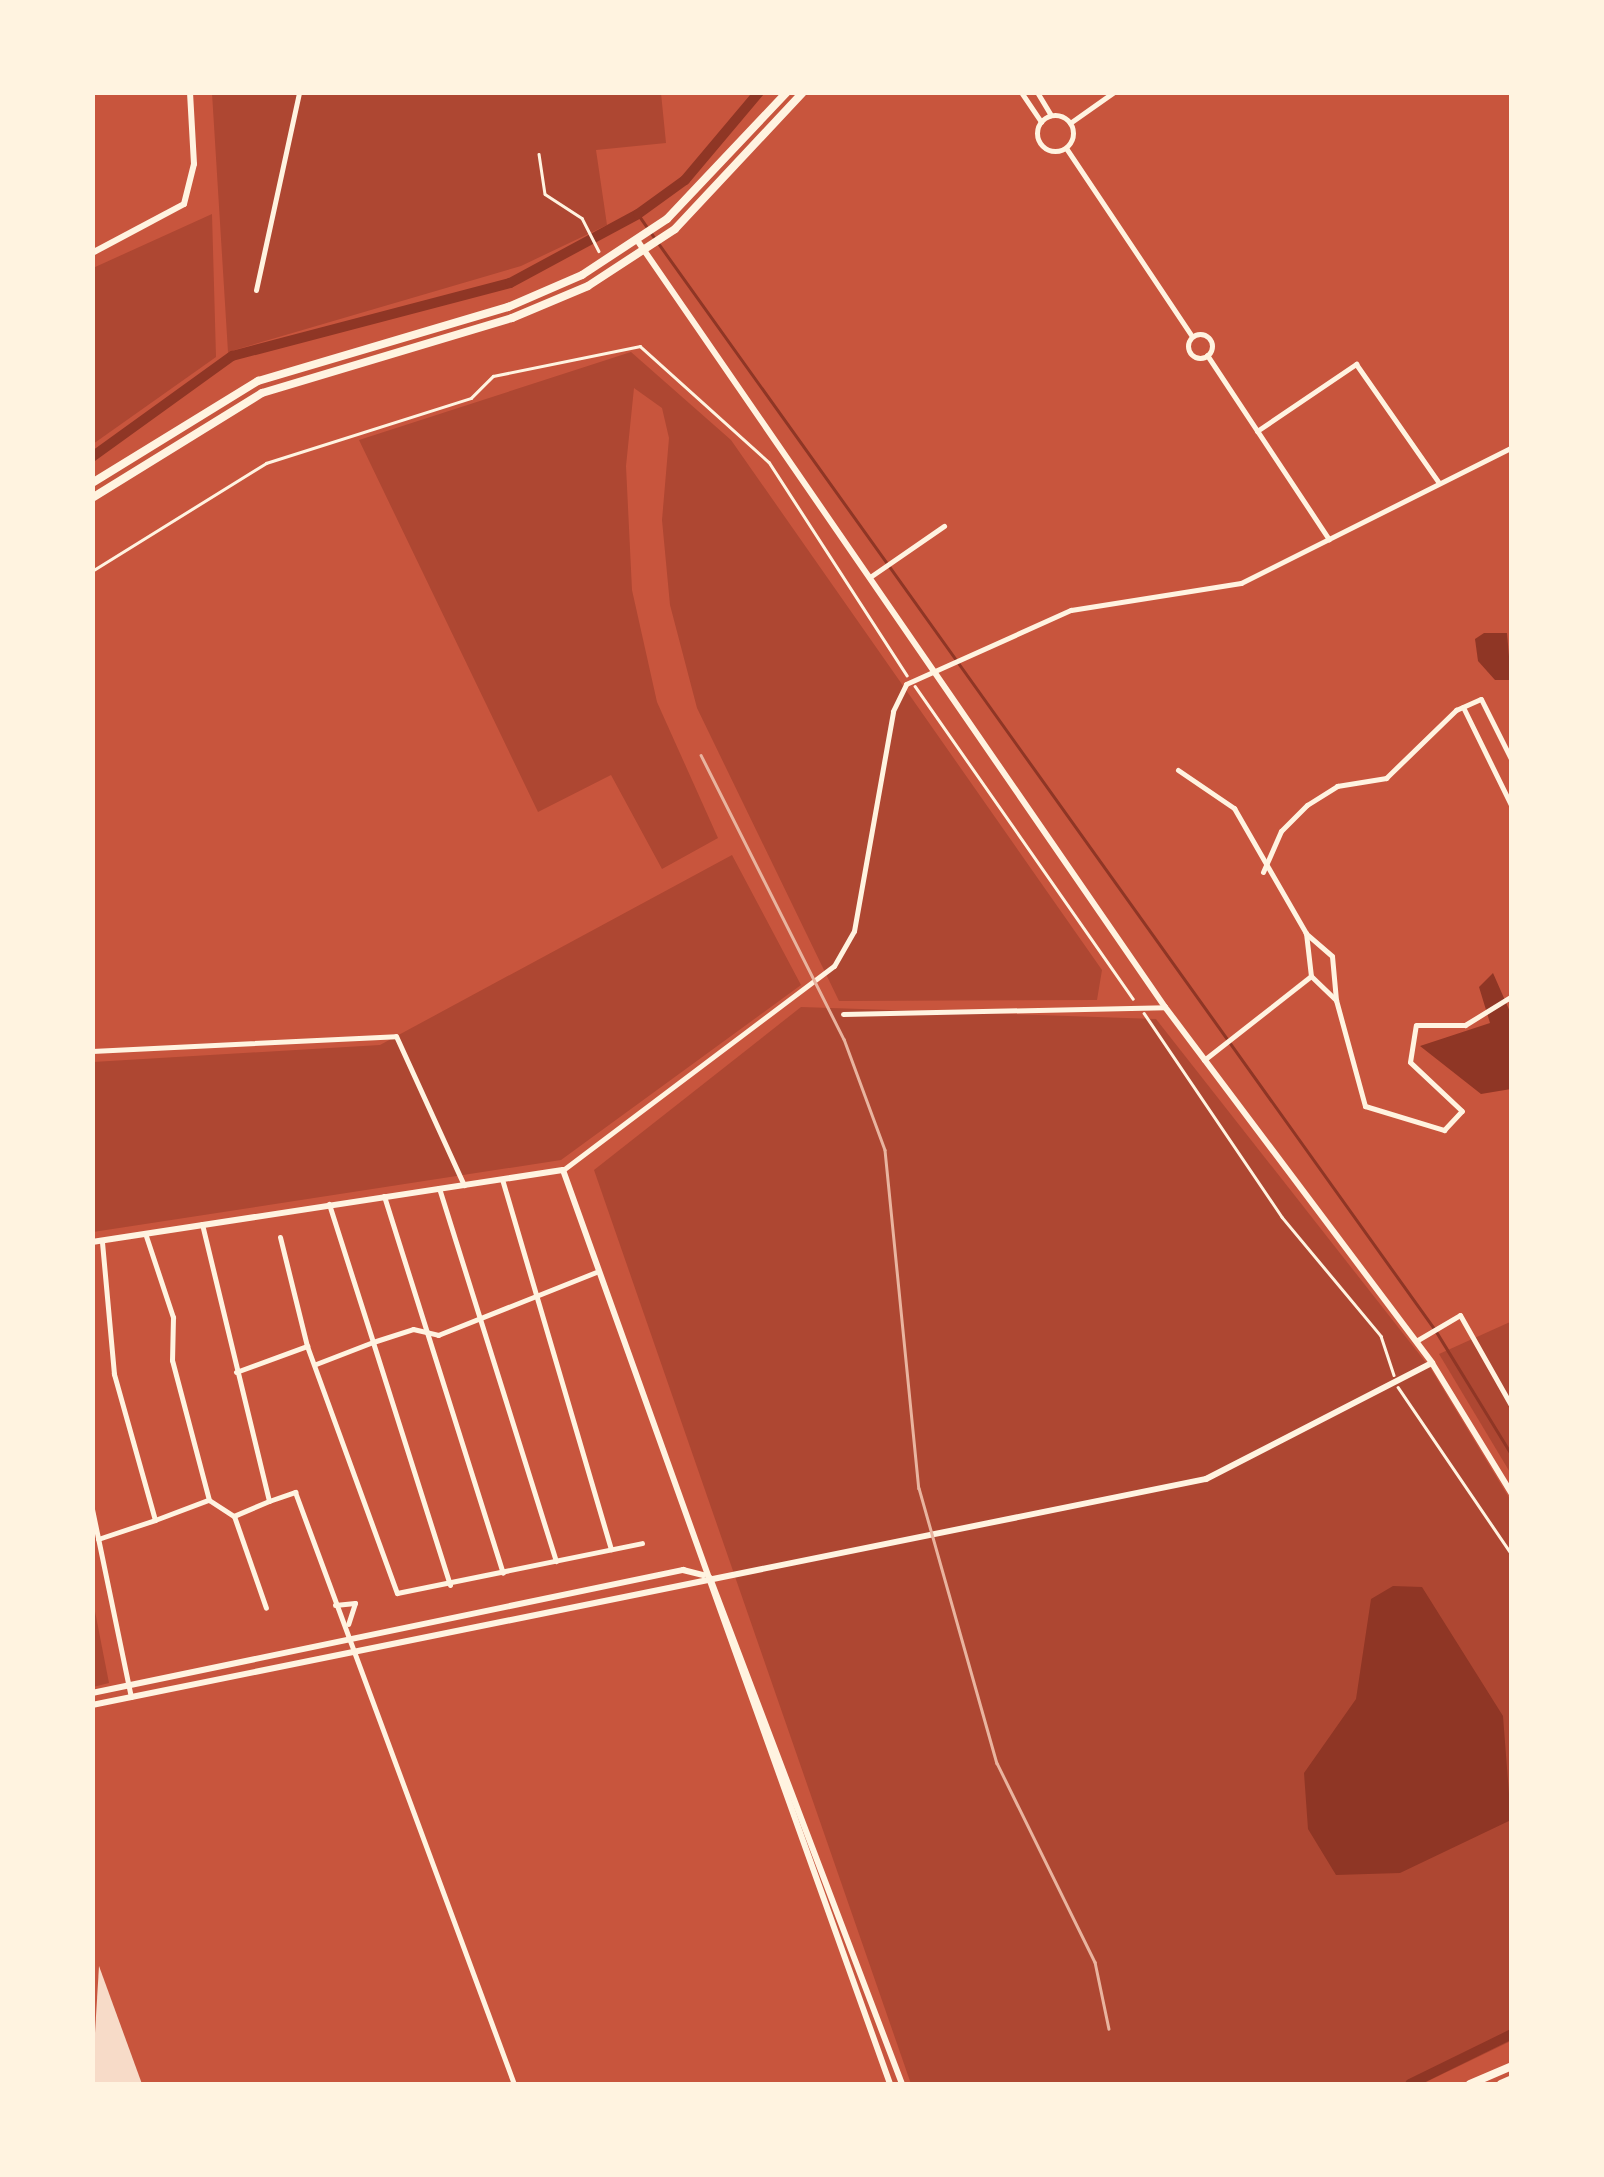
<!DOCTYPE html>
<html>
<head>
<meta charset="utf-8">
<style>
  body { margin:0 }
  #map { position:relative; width:1604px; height:2177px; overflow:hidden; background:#c8553d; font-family:Rubik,sans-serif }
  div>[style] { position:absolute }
  .green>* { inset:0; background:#ae4732 }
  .water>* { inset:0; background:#8f3625 }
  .stream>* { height:2.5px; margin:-1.25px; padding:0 1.25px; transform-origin:1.25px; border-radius:1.25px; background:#8f3625 }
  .canal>* { height:10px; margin:-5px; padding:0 5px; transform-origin:5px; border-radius:5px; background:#8f3625 }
  .building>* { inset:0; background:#f7dbc8 }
  .path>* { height:2.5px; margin:-1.25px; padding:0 1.25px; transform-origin:1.25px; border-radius:1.25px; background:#fff3e0 }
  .minor>* { height:5px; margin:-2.5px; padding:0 2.5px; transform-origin:2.5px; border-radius:2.5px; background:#fff3e0 }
  .minor>.ring { margin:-2.5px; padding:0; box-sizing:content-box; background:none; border:5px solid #fff3e0; border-radius:50% }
  .tertiary>* { height:6px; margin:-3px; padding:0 3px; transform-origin:3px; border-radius:3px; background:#fff3e0 }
  .secondary>* { height:8px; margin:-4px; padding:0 4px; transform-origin:4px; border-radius:4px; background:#fff3e0 }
  .primary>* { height:8px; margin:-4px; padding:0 4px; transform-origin:4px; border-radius:4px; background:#fff3e0 }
  .tram>* { height:2.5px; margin:-1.25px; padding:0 1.25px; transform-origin:1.25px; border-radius:1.25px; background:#e9b49f }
  span { translate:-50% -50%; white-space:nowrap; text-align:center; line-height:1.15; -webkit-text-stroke:9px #fff3e0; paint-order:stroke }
  .frame { position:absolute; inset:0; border:95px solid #fff3e0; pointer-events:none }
</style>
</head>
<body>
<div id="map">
  <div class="green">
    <div style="clip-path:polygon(212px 93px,661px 93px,666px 143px,596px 150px,607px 225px,521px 266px,228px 352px)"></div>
    <div style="clip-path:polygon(212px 214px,216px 357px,93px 444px,93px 268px)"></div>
    <div style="clip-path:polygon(631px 352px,731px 440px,1102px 970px,1097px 1000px,839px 1001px,697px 708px,670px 605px,662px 520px,669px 438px,662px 408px,634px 388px,626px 466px,632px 590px,657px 702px,718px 838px,662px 869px,611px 775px,538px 812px,359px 440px)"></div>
    <div style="clip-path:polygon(732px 855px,801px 985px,561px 1160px,93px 1232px,93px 1062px,380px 1045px)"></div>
    <div style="clip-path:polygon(801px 1007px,1156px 1019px,1431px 1369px,1511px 1501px,1511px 2041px,1422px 2084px,911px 2084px,594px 1170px)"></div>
    <div style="clip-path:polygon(1510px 1322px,1512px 1325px,1511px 1474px,1439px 1354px)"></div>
    <div style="clip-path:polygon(92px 1596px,109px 1683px,93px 1687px,92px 1687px)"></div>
  </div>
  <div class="water">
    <div style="clip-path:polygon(1484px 633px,1507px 633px,1511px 680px,1495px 680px,1478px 661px,1475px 639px)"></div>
    <div style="clip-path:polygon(1493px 973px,1511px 1014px,1511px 1089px,1481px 1094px,1420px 1046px,1490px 1023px,1479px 987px)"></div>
    <div style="clip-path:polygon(1393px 1586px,1422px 1587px,1503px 1716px,1511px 1820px,1400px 1873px,1336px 1875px,1308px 1829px,1304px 1773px,1356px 1699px,1371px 1599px)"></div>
  </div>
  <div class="stream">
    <div style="left:638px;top:214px;width:29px;rotate:55deg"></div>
    <div style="left:659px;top:244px;width:1336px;rotate:54.44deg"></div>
    <div style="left:1436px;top:1331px;width:145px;rotate:58.5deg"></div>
  </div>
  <div class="canal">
    <div style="left:92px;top:457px;width:173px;rotate:-35.8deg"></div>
    <div style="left:232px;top:356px;width:287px;rotate:-14.7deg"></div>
    <div style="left:510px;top:283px;width:145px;rotate:-28.3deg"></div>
    <div style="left:638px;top:214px;width:58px;rotate:-35.9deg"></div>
    <div style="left:685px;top:180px;width:115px;rotate:-49.9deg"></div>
    <div style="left:1410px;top:2084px;width:114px;rotate:-26.1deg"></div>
  </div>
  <div class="building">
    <div style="clip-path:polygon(99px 1966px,142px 2084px,92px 2084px)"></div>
  </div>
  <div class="path">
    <div style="left:539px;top:154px;width:40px;rotate:81.5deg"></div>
    <div style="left:545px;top:194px;width:44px;rotate:33deg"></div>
    <div style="left:582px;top:218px;width:37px;rotate:63deg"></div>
    <div style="left:92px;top:571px;width:205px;rotate:-31.8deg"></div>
    <div style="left:266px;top:463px;width:215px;rotate:-17.6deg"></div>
    <div style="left:471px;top:398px;width:31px;rotate:-45deg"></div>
    <div style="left:493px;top:376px;width:150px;rotate:-11.5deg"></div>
    <div style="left:640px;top:346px;width:173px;rotate:42deg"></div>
    <div style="left:769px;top:462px;width:254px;rotate:57.1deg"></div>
    <div style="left:915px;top:686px;width:381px;rotate:55.1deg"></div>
    <div style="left:1144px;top:1013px;width:246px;rotate:55.9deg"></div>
    <div style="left:1282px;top:1217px;width:155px;rotate:50.2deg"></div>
    <div style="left:1381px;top:1336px;width:41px;rotate:71.6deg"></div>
    <div style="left:1398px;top:1387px;width:203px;rotate:55.8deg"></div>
  </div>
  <div class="minor">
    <div style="left:833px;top:92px;width:32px"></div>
    <div style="left:1021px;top:92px;width:36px;rotate:56deg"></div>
    <div style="left:1037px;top:92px;width:27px;rotate:59deg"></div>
    <div class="ring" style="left:1037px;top:115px;width:31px;height:31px"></div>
    <div style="left:1070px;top:123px;width:54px;rotate:-35.2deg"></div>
    <div style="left:1066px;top:148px;width:226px;rotate:56.2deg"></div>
    <div style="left:256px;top:290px;width:203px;rotate:-77.7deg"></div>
    <div class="ring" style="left:1188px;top:334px;width:19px;height:19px"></div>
    <div style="left:1207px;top:355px;width:221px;rotate:56.5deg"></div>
    <div style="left:1257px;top:431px;width:120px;rotate:-34.1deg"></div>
    <div style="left:1356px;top:364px;width:145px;rotate:55.1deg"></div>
    <div style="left:870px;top:577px;width:90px;rotate:-34.6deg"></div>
    <div style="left:1463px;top:707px;width:111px;rotate:63.9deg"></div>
    <div style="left:1178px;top:770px;width:68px;rotate:34.2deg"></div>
    <div style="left:1234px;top:808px;width:144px;rotate:60.1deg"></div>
    <div style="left:1263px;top:872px;width:45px;rotate:-66.3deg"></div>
    <div style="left:1281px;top:831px;width:37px;rotate:-45deg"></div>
    <div style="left:1307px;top:805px;width:36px;rotate:-32deg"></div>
    <div style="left:1337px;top:786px;width:50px;rotate:-9.3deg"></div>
    <div style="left:1386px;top:778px;width:98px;rotate:-44.2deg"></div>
    <div style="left:1456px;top:710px;width:27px;rotate:-24deg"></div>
    <div style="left:1481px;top:699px;width:69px;rotate:63.4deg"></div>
    <div style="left:1336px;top:1000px;width:110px;rotate:74.7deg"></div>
    <div style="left:1365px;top:1106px;width:83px;rotate:16.9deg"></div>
    <div style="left:1444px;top:1130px;width:26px;rotate:-47deg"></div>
    <div style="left:1462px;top:1111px;width:71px;rotate:-136.7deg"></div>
    <div style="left:1410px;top:1062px;width:37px;rotate:-81deg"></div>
    <div style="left:1416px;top:1025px;width:49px"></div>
    <div style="left:1465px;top:1025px;width:55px;rotate:-31.7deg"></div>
    <div style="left:843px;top:1014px;width:322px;rotate:-1.2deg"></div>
    <div style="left:92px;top:1051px;width:304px;rotate:-2.8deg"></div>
    <div style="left:396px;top:1036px;width:164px;rotate:65.5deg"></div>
    <div style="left:1204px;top:1060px;width:136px;rotate:-38.1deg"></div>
    <div style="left:1311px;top:976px;width:35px;rotate:44deg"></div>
    <div style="left:1336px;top:1000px;width:44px;rotate:-95.2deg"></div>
    <div style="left:1332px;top:956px;width:35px;rotate:-139deg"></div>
    <div style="left:1306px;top:933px;width:43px;rotate:83.4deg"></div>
    <div style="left:563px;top:1170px;width:339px;rotate:-37deg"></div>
    <div style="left:834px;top:966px;width:40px;rotate:-60.3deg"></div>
    <div style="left:854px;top:931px;width:223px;rotate:-79.9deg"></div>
    <div style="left:893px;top:711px;width:30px;rotate:-64deg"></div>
    <div style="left:906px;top:684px;width:181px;rotate:-24.2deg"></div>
    <div style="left:1071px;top:610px;width:172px;rotate:-9deg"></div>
    <div style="left:1241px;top:583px;width:303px;rotate:-26.6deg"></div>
    <div style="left:502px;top:1179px;width:386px;rotate:73.6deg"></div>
    <div style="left:439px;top:1188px;width:391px;rotate:72.6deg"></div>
    <div style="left:384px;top:1196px;width:395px;rotate:72.5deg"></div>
    <div style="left:202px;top:1224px;width:285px;rotate:76.4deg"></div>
    <div style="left:269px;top:1501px;width:38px;rotate:157deg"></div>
    <div style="left:145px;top:1233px;width:89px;rotate:71.6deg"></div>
    <div style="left:173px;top:1317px;width:43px;rotate:91.3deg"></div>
    <div style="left:172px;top:1360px;width:145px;rotate:75.2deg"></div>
    <div style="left:209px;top:1500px;width:30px;rotate:33deg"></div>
    <div style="left:234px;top:1516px;width:97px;rotate:70.8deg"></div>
    <div style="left:280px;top:1237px;width:112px;rotate:76.1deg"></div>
    <div style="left:307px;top:1346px;width:263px;rotate:70deg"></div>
    <div style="left:397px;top:1593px;width:250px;rotate:-11.5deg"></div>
    <div style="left:1416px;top:1341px;width:51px;rotate:-30.6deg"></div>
    <div style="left:1460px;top:1315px;width:106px;rotate:60.5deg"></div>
    <div style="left:316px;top:1364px;width:61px;rotate:-21.1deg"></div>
    <div style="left:373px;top:1342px;width:145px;rotate:-107.7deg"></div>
    <div style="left:236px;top:1372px;width:76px;rotate:-20.1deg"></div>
    <div style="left:269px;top:1501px;width:28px;rotate:-19deg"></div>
    <div style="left:295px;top:1492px;width:631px;rotate:69.7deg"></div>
    <div style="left:92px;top:1509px;width:192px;rotate:78.3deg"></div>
    <div style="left:155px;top:1520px;width:57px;rotate:-20.7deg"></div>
    <div style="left:98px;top:1539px;width:60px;rotate:-18.4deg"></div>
    <div style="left:155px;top:1520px;width:152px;rotate:-105.7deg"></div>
    <div style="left:114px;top:1374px;width:134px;rotate:-95.2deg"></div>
    <div style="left:450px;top:1585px;width:255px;rotate:-107.6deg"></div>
    <div style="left:373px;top:1342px;width:42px;rotate:-18deg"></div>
    <div style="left:413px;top:1329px;width:26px;rotate:13deg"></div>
    <div style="left:438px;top:1335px;width:173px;rotate:-21.7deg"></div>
    <div style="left:335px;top:1605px;width:20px;rotate:-6deg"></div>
    <div style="left:355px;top:1603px;width:22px;rotate:108deg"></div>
  </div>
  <div class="tertiary">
    <div style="left:637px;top:240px;width:931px;rotate:55.46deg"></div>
    <div style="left:1165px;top:1007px;width:445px;rotate:53.1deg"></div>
    <div style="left:1432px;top:1363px;width:153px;rotate:58.6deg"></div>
    <div style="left:92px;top:253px;width:104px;rotate:-28deg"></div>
    <div style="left:184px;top:204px;width:41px;rotate:-76deg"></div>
    <div style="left:194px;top:164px;width:72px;rotate:-93.2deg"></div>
    <div style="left:92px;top:1242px;width:476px;rotate:-8.7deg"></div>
    <div style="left:563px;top:1170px;width:971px;rotate:70.31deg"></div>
    <div style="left:710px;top:1578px;width:541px;rotate:69.22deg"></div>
    <div style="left:92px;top:1693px;width:604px;rotate:-11.76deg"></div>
    <div style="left:683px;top:1570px;width:21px;rotate:14deg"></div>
    <div style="left:92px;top:1705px;width:1137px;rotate:-11.47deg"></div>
    <div style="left:1206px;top:1479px;width:254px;rotate:-27.2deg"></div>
  </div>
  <div class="secondary">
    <div style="left:1470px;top:2084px;width:46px;rotate:-23.2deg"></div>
    <div style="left:1501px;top:2084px;width:12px;rotate:-24deg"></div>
  </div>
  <div class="primary">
    <div style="left:92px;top:483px;width:195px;rotate:-31.6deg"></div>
    <div style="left:258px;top:381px;width:261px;rotate:-16.5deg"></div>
    <div style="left:508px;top:307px;width:81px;rotate:-23.4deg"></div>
    <div style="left:582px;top:275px;width:102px;rotate:-33.4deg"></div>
    <div style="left:667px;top:219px;width:175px;rotate:-46.6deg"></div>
    <div style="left:92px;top:498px;width:200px;rotate:-31.7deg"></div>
    <div style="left:262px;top:393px;width:261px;rotate:-16.7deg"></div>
    <div style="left:512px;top:318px;width:82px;rotate:-22.8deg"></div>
    <div style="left:588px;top:286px;width:104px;rotate:-33.2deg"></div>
    <div style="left:675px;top:229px;width:187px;rotate:-46.9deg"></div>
  </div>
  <div class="tram">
    <div style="left:701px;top:755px;width:318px;rotate:63.3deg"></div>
    <div style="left:844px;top:1039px;width:118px;rotate:69.7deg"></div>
    <div style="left:885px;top:1150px;width:340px;rotate:84.3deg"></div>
    <div style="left:919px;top:1488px;width:286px;rotate:74.2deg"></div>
    <div style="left:997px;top:1763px;width:222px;rotate:63.8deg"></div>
    <div style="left:1095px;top:1962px;width:68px;rotate:78.2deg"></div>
  </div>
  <div class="frame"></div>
</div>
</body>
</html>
